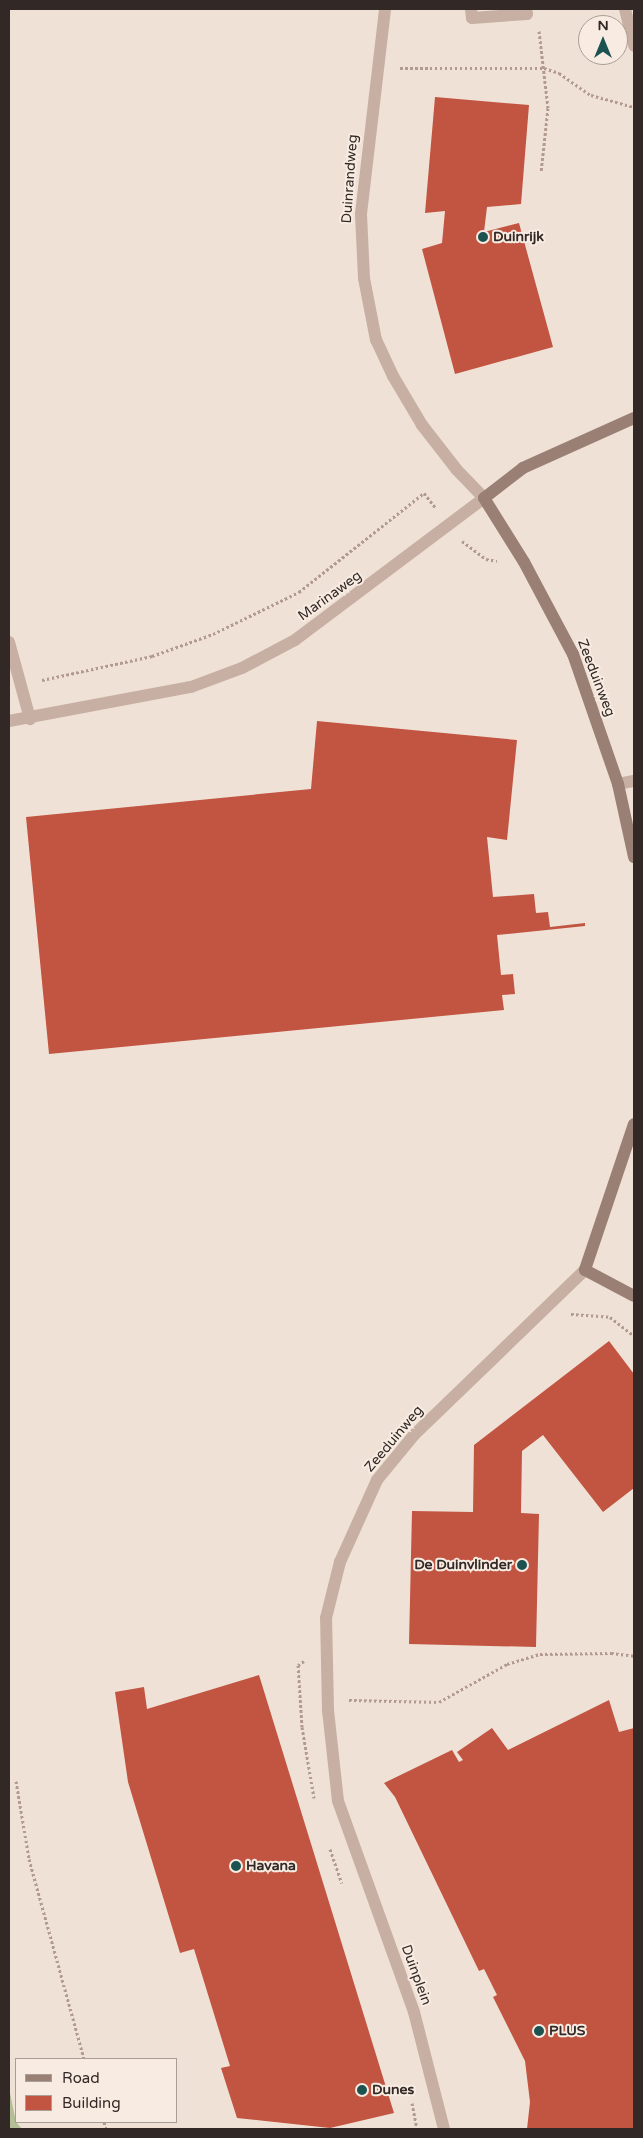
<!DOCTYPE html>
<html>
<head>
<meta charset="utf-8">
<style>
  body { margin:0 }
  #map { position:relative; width:643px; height:2138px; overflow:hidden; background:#f0e1d6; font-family:"Varela Round",sans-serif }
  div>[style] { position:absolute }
  .green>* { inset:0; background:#b4be97 }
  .building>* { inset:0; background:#c25442 }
  .path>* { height:3px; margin-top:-1.5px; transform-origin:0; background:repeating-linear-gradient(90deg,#b29a8e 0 2.5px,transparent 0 5px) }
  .lane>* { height:12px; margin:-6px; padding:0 6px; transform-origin:6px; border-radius:6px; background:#c7b0a3 }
  .street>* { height:12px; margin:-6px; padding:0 6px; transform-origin:6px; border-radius:6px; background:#c7b0a3 }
  .secondary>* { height:12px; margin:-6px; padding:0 6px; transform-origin:6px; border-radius:6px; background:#9a7f75 }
  .dots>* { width:14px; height:14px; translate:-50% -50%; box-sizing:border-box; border:2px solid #f8ece2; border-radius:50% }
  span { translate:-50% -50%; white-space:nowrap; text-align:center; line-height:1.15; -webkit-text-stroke:4px #f8ece2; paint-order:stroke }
  .street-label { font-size:14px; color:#322825 }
  .poi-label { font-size:14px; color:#322825; font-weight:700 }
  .left { translate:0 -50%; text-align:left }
  .right { translate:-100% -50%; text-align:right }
  .frame { position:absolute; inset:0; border:10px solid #322825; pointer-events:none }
  .legend { position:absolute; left:15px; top:2058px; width:162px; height:65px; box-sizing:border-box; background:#f8ece2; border:1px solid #a99e96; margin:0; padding:6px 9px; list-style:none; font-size:15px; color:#322825 }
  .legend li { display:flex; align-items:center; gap:10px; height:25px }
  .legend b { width:25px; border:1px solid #a99e96 }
  .north { position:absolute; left:578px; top:15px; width:50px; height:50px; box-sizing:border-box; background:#f8ece2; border:1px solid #a99e96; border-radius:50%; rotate:0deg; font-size:14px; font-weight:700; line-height:20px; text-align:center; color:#322825 }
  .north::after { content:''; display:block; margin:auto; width:18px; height:22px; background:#1c5250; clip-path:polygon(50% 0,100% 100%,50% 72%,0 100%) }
</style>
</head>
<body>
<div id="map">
  <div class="green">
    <div style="clip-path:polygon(9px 2088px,16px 2122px,22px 2129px,9px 2129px)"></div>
  </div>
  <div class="building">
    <div style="clip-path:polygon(435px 97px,529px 105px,521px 204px,487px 207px,484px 232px,519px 223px,553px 347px,455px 374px,422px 249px,442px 243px,445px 211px,425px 213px)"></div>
    <div style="clip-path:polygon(317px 721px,517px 740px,507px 840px,487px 837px,493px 897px,534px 894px,536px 913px,548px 912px,550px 927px,585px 923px,585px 926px,497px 935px,501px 975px,513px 974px,515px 994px,502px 995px,504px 1010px,49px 1054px,26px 817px,311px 789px)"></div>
    <div style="clip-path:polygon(609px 1341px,634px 1374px,634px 1488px,603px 1512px,543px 1435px,522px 1451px,521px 1513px,539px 1514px,536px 1647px,409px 1644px,412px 1511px,473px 1512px,474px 1445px)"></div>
    <div style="clip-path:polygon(259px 1675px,394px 2113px,330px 2128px,237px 2118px,221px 2068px,230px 2066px,194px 1949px,180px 1953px,128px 1782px,115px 1692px,144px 1687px,147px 1709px)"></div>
    <div style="clip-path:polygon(609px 1700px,619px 1732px,634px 1728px,634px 2129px,527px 2129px,530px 2102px,525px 2061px,493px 1997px,497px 1995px,484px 1969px,479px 1971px,395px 1797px,384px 1783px,452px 1750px,459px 1762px,463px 1760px,457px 1752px,492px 1728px,508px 1750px)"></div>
  </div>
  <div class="path">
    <div style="left:539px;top:31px;width:78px;rotate:83.3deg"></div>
    <div style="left:548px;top:108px;width:64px;rotate:96.2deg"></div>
    <div style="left:400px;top:68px;width:144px"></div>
    <div style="left:544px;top:68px;width:16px;rotate:18deg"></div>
    <div style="left:559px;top:73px;width:39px;rotate:35deg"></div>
    <div style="left:591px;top:95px;width:45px;rotate:15.6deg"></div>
    <div style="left:462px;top:541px;width:30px;rotate:37deg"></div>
    <div style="left:486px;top:559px;width:11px;rotate:10deg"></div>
    <div style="left:42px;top:680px;width:113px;rotate:-12.3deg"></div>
    <div style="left:152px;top:656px;width:65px;rotate:-19.8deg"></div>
    <div style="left:213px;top:634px;width:96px;rotate:-26deg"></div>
    <div style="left:299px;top:592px;width:159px;rotate:-38.4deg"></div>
    <div style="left:424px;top:493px;width:18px;rotate:52deg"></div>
    <div style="left:571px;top:1314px;width:39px;rotate:4deg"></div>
    <div style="left:610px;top:1317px;width:31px;rotate:38deg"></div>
    <div style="left:304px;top:1661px;width:7px;rotate:146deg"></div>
    <div style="left:298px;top:1665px;width:62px;rotate:86.3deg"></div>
    <div style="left:302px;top:1727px;width:72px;rotate:80.4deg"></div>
    <div style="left:349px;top:1700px;width:90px;rotate:1.3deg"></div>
    <div style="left:439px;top:1702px;width:78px;rotate:-29.2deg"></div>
    <div style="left:507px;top:1664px;width:34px;rotate:-17deg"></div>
    <div style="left:540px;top:1654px;width:71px;rotate:-0.8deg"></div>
    <div style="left:611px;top:1653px;width:23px;rotate:7deg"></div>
    <div style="left:16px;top:1781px;width:79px;rotate:80.5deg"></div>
    <div style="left:29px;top:1859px;width:207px;rotate:74.6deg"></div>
    <div style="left:330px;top:1849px;width:36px;rotate:71deg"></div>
    <div style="left:412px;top:2103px;width:26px;rotate:79deg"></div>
    <div style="left:104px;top:2122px;width:7px;rotate:74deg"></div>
  </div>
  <div class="lane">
    <div style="left:471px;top:9px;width:9px;rotate:84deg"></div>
    <div style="left:472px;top:18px;width:55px;rotate:-4.2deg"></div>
    <div style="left:527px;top:14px;width:5px;rotate:-101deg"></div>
    <div style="left:9px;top:642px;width:80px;rotate:74.7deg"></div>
  </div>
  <div class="street">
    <div style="left:625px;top:9px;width:38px;rotate:76deg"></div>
    <div style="left:9px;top:721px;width:185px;rotate:-10.6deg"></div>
    <div style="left:191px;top:687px;width:54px;rotate:-20.4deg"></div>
    <div style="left:242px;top:668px;width:60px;rotate:-27.8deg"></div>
    <div style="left:295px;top:640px;width:236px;rotate:-36.9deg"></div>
    <div style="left:484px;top:498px;width:39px;rotate:-134deg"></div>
    <div style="left:457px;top:470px;width:57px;rotate:-127.9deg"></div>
    <div style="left:422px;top:425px;width:57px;rotate:-120.6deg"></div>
    <div style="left:393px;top:376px;width:40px;rotate:-115deg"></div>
    <div style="left:376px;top:340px;width:63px;rotate:-101deg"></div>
    <div style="left:364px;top:278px;width:64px;rotate:-92.7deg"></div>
    <div style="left:361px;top:214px;width:206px;rotate:-83.3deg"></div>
    <div style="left:618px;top:784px;width:16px;rotate:-11deg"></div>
    <div style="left:444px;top:2129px;width:121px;rotate:-104.4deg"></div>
    <div style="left:414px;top:2012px;width:224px;rotate:-109.8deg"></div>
    <div style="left:338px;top:1801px;width:92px;rotate:-96.3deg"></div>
    <div style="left:328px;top:1710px;width:92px;rotate:-91.2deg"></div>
    <div style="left:326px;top:1618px;width:58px;rotate:-76deg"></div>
    <div style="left:340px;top:1562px;width:90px;rotate:-65.7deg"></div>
    <div style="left:377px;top:1480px;width:58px;rotate:-50.6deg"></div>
    <div style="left:414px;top:1435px;width:238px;rotate:-44deg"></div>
  </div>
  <div class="secondary">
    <div style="left:634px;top:418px;width:122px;rotate:155.8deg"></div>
    <div style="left:523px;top:468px;width:49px;rotate:142.4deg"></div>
    <div style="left:484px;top:498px;width:75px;rotate:58deg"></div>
    <div style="left:524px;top:562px;width:104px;rotate:62deg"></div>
    <div style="left:573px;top:654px;width:138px;rotate:70.9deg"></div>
    <div style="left:618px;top:784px;width:75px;rotate:77.6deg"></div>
    <div style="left:634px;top:1124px;width:154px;rotate:108.6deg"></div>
    <div style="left:585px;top:1270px;width:55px;rotate:28deg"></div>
  </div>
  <div class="dots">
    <div style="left:483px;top:237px;background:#1c5250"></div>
    <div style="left:522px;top:1565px;background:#1c5250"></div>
    <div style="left:236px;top:1866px;background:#1c5250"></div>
    <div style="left:539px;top:2031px;background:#1c5250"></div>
    <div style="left:362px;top:2090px;background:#1c5250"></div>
  </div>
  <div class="street-label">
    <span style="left:350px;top:179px;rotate:-86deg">Duinrandweg</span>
    <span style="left:330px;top:596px;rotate:-36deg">Marinaweg</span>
    <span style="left:596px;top:678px;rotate:69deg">Zeeduinweg</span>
    <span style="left:394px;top:1439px;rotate:-50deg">Zeeduinweg</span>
    <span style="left:416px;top:1975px;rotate:70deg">Duinplein</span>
  </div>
  <div class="poi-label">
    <span class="left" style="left:493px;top:237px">Duinrijk</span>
    <span class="right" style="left:512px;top:1565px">De Duinvlinder</span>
    <span class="left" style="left:246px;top:1866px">Havana</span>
    <span class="left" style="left:549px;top:2031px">PLUS</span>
    <span class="left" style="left:372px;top:2090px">Dunes</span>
  </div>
  <div class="frame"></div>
  <ul class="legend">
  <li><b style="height:6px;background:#9a7f75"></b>Road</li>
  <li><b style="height:14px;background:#c25442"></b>Building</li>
  </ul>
  <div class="north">N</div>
</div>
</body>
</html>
